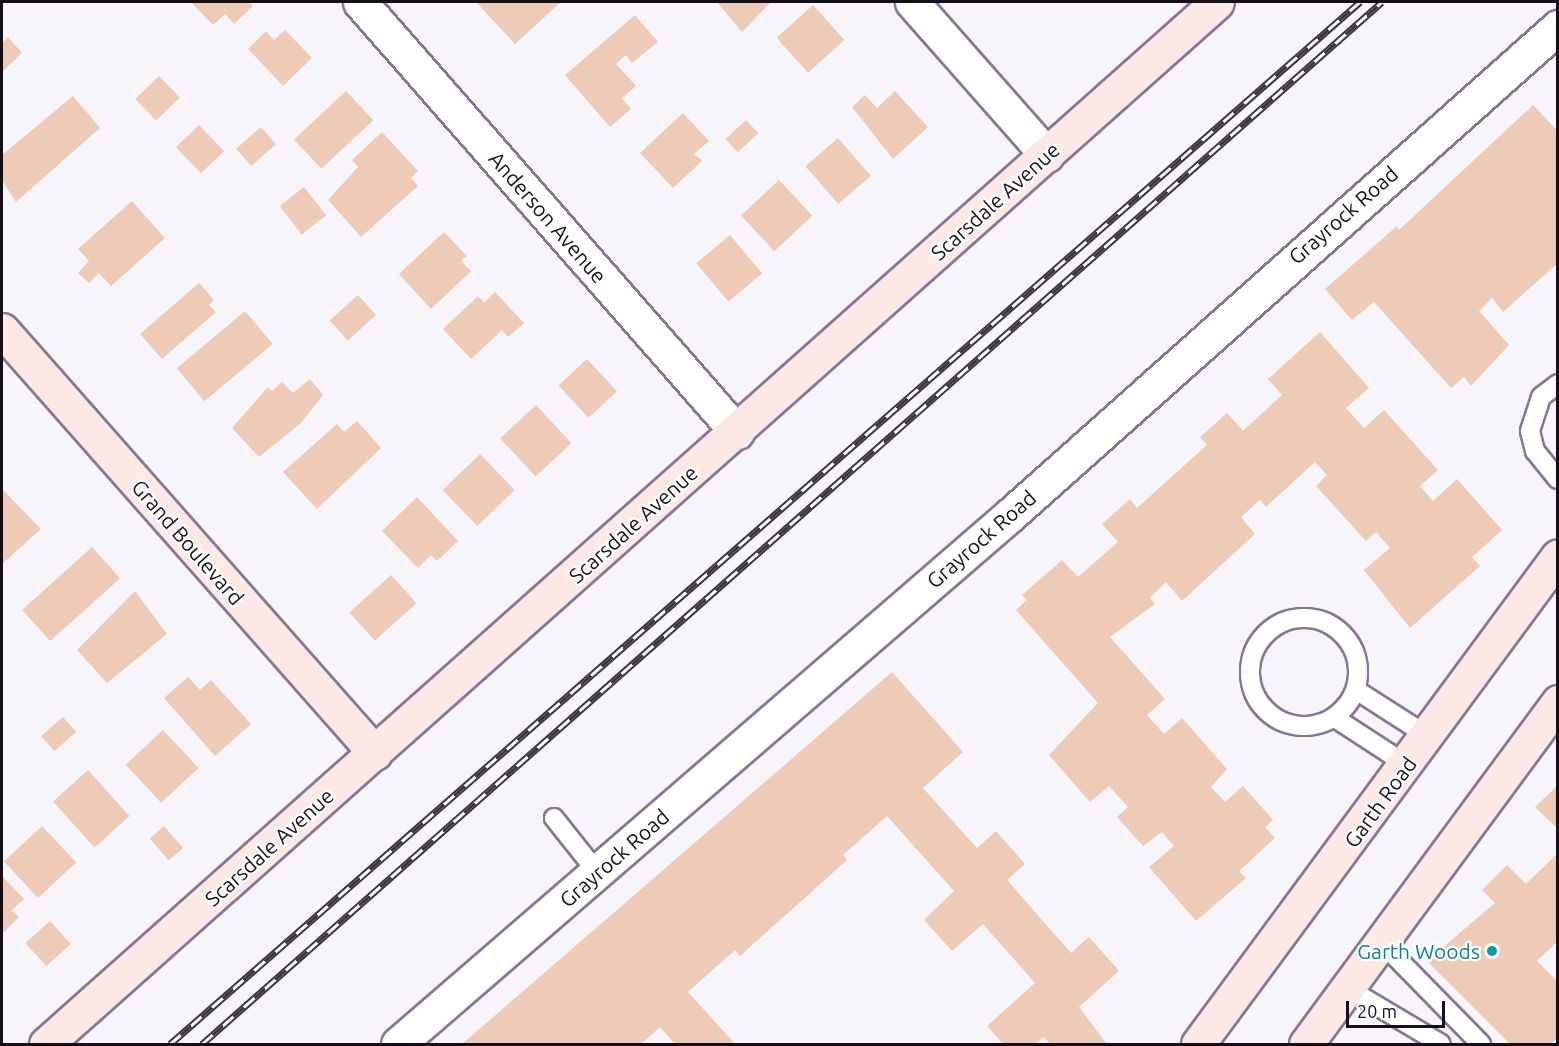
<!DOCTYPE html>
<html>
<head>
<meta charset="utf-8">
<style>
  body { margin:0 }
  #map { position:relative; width:1559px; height:1046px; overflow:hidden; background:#f7f4fa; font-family:Ubuntu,sans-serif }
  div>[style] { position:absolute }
  .building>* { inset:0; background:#eecbb7; transform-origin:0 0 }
  .roads { filter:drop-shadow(2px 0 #867794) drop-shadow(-2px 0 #867794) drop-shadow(0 2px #867794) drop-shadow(0 -2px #867794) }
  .lane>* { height:18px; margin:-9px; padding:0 9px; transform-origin:9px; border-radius:9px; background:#fff }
  .lane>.ring { margin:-9px; padding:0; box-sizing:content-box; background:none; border:18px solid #fff; border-radius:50% }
  .street>* { height:33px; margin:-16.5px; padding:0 16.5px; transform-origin:16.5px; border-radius:16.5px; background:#fff }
  .secondary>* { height:33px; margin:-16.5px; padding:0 16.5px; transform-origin:16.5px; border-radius:16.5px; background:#fce9e6 }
  .rail>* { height:7px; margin-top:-3.5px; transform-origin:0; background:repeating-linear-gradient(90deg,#fff 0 14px,#3b3640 0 28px); box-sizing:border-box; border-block:2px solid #3b3640 }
  .dots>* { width:16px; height:16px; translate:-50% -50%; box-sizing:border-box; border:3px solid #fff; border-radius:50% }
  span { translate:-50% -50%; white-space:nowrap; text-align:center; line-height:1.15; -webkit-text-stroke:4.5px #fff; paint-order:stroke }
  .street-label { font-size:21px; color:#150f1a }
  .culture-label { font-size:21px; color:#0d838f }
  .right { translate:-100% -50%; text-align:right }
  .frame { position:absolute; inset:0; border:3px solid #150f1a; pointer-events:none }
  .scale { position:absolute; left:1346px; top:1001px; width:99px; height:27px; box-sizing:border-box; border:3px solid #150f1a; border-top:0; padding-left:8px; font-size:18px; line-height:21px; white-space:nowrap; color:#150f1a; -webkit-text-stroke:4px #fff; paint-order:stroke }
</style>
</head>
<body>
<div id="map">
  <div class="building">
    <div style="clip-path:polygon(191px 2px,249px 2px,253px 6px,234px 24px,225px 14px,213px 25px)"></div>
    <div style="clip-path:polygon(476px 2px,561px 2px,515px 44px)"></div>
    <div style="clip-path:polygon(717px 2px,771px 2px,742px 32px)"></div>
    <div style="left:813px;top:5px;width:47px;height:49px;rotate:48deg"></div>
    <div style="clip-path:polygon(635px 15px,658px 42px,632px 63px,626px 55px,616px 64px,636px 86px,622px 98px,631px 109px,610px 127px,565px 75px)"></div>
    <div style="clip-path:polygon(285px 30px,312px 58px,283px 86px,248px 49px,266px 31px,274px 40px)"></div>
    <div style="clip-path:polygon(8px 37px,22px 53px,2px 72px,2px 43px)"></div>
    <div style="left:159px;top:76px;width:30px;height:33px;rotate:46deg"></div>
    <div style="left:346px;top:91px;width:40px;height:71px;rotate:47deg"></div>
    <div style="clip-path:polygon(895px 91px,928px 127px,893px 159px,852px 107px,865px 95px,877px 108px)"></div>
    <div style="clip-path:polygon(73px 96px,100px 128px,16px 202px,2px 180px,2px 155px)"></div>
    <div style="clip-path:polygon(1533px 105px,1558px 131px,1558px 263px,1503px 312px,1492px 298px,1479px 311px,1509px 345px,1471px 386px,1464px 377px,1451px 388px,1374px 302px,1352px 320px,1325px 289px,1397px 226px,1399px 230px)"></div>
    <div style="clip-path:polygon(683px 113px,709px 141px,694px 154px,702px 161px,673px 188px,640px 153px)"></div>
    <div style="left:746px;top:120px;width:18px;height:28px;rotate:47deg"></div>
    <div style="left:199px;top:125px;width:36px;height:32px;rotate:46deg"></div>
    <div style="left:261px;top:127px;width:23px;height:33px;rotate:49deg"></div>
    <div style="clip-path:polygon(382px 132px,418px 171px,411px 178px,418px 186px,361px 237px,328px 200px,358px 167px,352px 160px)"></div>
    <div style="left:838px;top:138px;width:50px;height:43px;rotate:49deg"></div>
    <div style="left:779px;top:180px;width:49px;height:52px;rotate:47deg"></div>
    <div style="left:304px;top:187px;width:36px;height:31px;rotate:52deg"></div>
    <div style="clip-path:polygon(132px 201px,165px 238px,111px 286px,99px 273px,89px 283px,78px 273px,89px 261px,78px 249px)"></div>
    <div style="clip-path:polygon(444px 232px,467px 256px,461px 261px,471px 271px,431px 309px,399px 274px)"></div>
    <div style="left:730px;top:235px;width:50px;height:44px;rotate:50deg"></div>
    <div style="clip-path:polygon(199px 283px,214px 300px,209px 305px,216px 312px,162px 359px,140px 334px)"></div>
    <div style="clip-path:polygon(495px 292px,524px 323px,508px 337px,502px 330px,471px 359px,443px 329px,478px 296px,484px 303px)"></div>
    <div style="left:358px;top:295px;width:27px;height:38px;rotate:48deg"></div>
    <div style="left:245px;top:311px;width:43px;height:89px;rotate:50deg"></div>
    <div style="clip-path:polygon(1320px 332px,1369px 388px,1346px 408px,1364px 428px,1384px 410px,1438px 470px,1420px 486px,1433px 501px,1457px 479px,1502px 530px,1472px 557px,1480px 566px,1410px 628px,1364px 570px,1390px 548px,1376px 532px,1366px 541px,1316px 486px,1327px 475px,1315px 462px,1266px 507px,1260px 500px,1241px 517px,1255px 534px,1182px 601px,1166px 582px,1150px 598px,1155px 604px,1110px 637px,1165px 699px,1147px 715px,1164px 734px,1182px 718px,1227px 769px,1211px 787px,1225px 802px,1243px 786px,1273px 820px,1265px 827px,1275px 838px,1239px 871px,1246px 878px,1196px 921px,1149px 867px,1174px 846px,1162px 832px,1143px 846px,1117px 817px,1128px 807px,1109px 786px,1090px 802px,1049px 755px,1098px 703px,1016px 610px,1027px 600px,1022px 595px,1062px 560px,1078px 577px,1118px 542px,1102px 524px,1130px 499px,1137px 508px,1207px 445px,1200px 437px,1227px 413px,1243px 431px,1282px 395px,1268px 379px)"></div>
    <div style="left:587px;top:359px;width:44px;height:39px;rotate:47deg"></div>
    <div style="clip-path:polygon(310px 379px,323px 395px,301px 423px,259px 457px,232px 428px,268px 387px,272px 391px,282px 382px,293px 393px)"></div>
    <div style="left:536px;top:405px;width:52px;height:49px;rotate:47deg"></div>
    <div style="clip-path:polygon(357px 421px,381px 448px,317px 509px,283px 472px,337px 424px,344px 432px)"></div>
    <div style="left:480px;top:454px;width:50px;height:52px;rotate:46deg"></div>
    <div style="clip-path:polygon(2px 489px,41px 529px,2px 564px)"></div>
    <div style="clip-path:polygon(417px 497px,458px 541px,437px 561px,431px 555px,418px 568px,382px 531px)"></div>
    <div style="left:92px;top:547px;width:42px;height:94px;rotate:48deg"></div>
    <div style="left:391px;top:575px;width:38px;height:56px;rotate:48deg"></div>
    <div style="clip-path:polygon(135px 591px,167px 634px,107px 683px,77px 650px)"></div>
    <div style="clip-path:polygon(892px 672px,963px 752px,923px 788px,977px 848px,996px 831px,1025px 864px,1007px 880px,1071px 953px,1089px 937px,1119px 971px,1079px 1007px,1107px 1044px,1050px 1044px,1044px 1037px,1035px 1044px,1003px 1044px,987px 1026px,1035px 983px,983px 924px,952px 951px,924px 920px,954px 891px,887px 816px,843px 855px,847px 860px,740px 956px,735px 950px,688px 992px,735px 1044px,675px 1044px,660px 1027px,641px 1044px,462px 1044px)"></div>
    <div style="clip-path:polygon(188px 677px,200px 690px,211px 680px,251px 724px,215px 756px,164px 698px)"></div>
    <div style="left:63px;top:717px;width:20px;height:29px;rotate:49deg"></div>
    <div style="left:163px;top:730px;width:52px;height:51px;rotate:47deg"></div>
    <div style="left:88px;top:770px;width:62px;height:47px;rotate:48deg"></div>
    <div style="clip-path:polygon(1558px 785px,1558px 829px,1535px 807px)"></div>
    <div style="left:42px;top:826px;width:50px;height:52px;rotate:47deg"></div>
    <div style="left:164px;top:826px;width:29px;height:19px;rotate:49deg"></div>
    <div style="clip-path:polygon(1558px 853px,1558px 941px,1537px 961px,1558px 982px,1558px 1038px,1551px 1044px,1510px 1044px,1427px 961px,1495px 903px,1482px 890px,1507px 865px,1526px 884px)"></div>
    <div style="clip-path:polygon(2px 876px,24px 899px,12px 910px,19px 917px,2px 934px)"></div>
    <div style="left:50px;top:921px;width:31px;height:33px;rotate:48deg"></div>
  </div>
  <div class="roads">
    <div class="lane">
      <div style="left:1558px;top:384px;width:21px;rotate:143deg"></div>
      <div style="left:1541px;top:397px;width:36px;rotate:108deg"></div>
      <div style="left:1530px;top:431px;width:21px;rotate:76deg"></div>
      <div style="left:1535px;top:451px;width:36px;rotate:51deg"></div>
      <div class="ring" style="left:1250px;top:618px;width:90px;height:90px"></div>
      <div style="left:1356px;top:690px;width:85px;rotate:32.6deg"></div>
      <div style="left:1335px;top:718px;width:86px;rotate:33.1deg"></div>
      <div style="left:554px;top:818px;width:69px;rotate:51.5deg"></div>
      <div style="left:1381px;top:942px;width:143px;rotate:45.6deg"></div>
      <div style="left:1347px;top:988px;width:109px;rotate:30.8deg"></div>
    </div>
    <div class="street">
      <div style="left:360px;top:2px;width:572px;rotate:48.76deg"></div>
      <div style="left:912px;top:2px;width:204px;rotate:48.6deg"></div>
      <div style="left:398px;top:1044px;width:809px;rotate:-40.84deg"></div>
      <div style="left:1010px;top:515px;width:734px;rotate:-41.69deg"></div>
    </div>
    <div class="secondary">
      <div style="left:2px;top:330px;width:564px;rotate:48.59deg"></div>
      <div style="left:46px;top:1044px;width:1567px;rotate:-41.66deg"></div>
      <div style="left:1198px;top:1044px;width:606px;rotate:-53.58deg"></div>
      <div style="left:1306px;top:1044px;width:425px;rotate:-53.6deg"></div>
    </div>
  </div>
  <div class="rail">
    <div style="left:170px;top:1044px;width:1582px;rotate:-41.21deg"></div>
    <div style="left:202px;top:1044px;width:1574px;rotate:-41.45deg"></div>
  </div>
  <div class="dots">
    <div style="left:1492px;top:951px;background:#0f9aa8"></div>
  </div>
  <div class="street-label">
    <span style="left:995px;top:201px;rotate:-42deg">Scarsdale Avenue</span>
    <span style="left:1343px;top:215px;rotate:-41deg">Grayrock Road</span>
    <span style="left:548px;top:217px;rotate:49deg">Anderson Avenue</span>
    <span style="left:633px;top:524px;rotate:-42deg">Scarsdale Avenue</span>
    <span style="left:981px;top:539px;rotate:-41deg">Grayrock Road</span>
    <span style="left:188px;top:542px;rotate:49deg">Grand Boulevard</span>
    <span style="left:1380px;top:802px;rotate:-54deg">Garth Road</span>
    <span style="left:269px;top:847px;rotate:-42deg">Scarsdale Avenue</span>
    <span style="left:614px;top:858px;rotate:-41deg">Grayrock Road</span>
  </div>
  <div class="culture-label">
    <span class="right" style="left:1480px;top:951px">Garth Woods</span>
  </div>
  <div class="frame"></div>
  <div class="scale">20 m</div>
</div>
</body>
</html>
